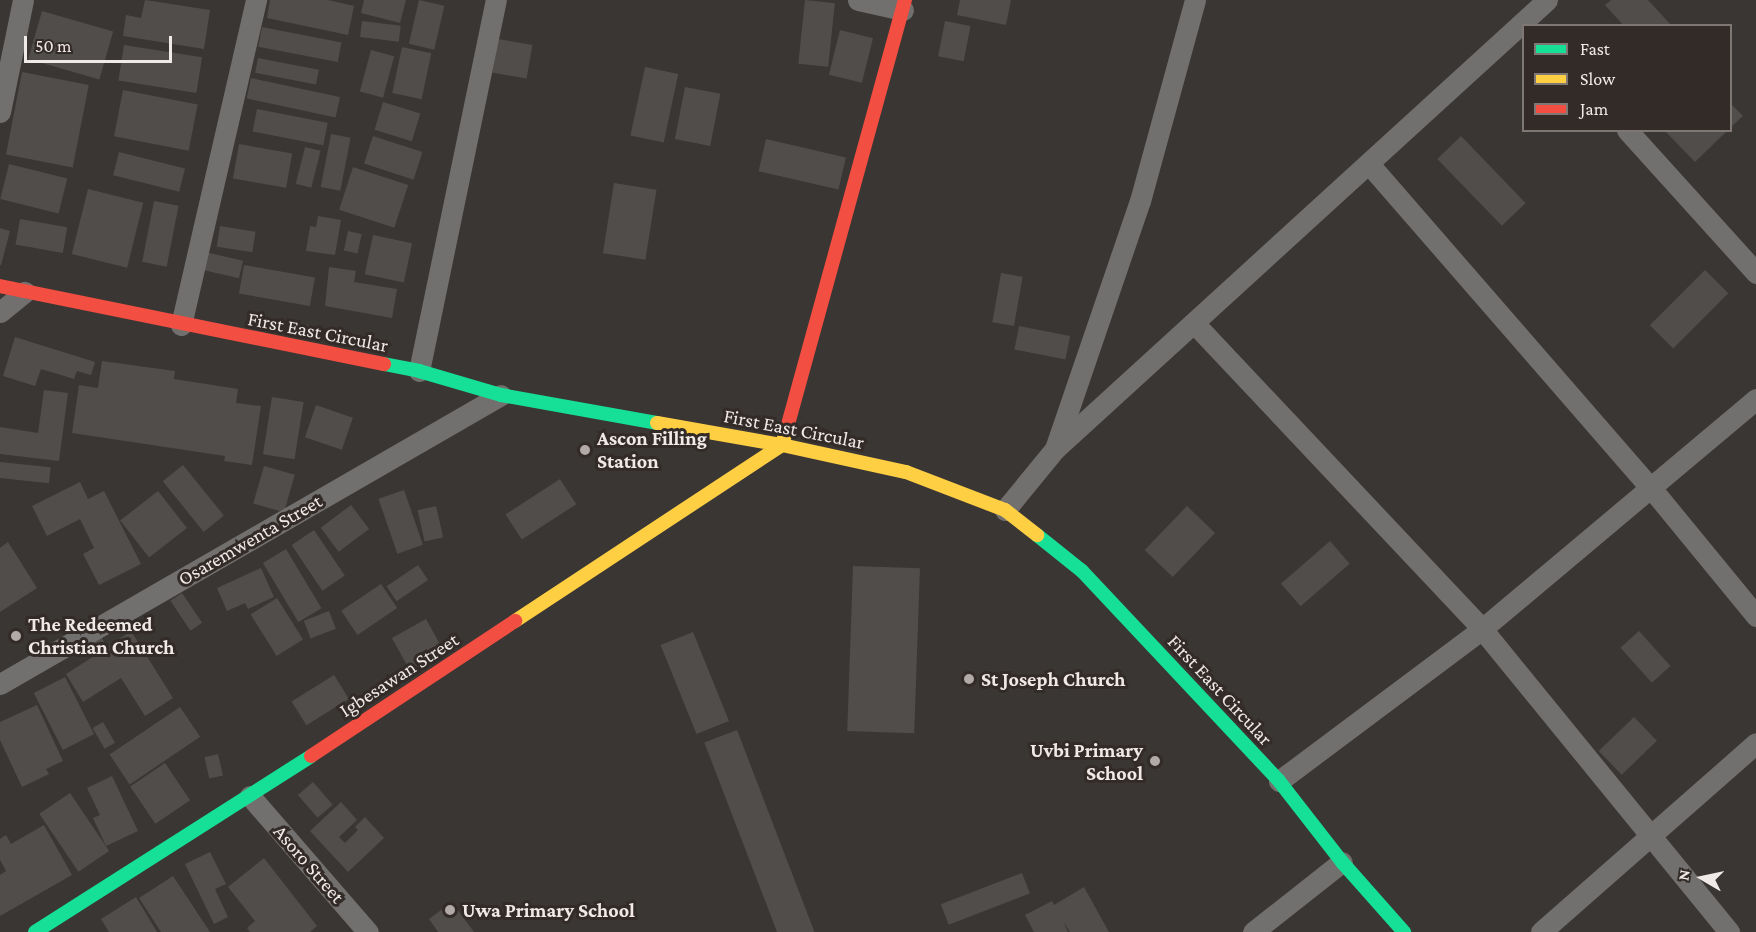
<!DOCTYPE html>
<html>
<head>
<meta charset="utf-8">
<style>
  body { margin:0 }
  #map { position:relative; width:1756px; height:932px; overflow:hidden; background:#3a3634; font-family:"Crimson Pro",serif }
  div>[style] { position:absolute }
  .building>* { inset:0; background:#504d4b; transform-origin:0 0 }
  .street>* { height:21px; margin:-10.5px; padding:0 10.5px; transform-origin:10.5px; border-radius:10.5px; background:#72706f }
  .fast>* { height:14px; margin:-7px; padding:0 7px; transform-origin:7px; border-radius:7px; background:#16e098 }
  .slow>* { height:14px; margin:-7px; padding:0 7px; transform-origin:7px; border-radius:7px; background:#ffcf43 }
  .jam>* { height:14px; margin:-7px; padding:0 7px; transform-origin:7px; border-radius:7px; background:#f24e42 }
  .dots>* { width:16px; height:16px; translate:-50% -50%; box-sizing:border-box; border:3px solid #332b27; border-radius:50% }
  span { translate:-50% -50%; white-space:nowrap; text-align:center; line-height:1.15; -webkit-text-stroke:6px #332b27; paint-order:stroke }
  .street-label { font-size:20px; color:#efeae7 }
  .poi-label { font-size:20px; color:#efeae7; font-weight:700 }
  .left { translate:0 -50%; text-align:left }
  .right { translate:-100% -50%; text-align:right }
  .legend { position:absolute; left:1522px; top:24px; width:210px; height:108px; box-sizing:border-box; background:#332b27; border:2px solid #7e7774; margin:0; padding:8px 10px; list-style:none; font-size:18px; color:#efeae7 }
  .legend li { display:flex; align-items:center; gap:12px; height:30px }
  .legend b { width:30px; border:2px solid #7e7774 }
  .north { position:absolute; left:1672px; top:848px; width:60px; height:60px; -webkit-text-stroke:4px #332b27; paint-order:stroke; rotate:279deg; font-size:16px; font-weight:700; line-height:24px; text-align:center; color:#efeae7 }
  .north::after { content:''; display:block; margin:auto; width:21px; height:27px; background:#efeae7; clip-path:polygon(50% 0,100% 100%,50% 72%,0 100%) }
  .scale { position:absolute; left:24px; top:36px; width:148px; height:27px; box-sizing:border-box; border:3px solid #efeae7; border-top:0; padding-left:8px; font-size:18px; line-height:21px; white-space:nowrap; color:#efeae7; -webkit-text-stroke:4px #332b27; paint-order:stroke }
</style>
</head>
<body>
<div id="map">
  <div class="building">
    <div style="clip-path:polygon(145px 0,210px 10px,204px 49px,123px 36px,126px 15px,141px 18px)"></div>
    <div style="clip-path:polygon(270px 0,328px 0,354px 6px,348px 35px,267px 18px)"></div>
    <div style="clip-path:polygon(364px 0,406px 0,400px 23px,361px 13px)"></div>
    <div style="left:419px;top:0;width:26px;height:45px;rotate:13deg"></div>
    <div style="left:805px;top:0;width:30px;height:64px;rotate:6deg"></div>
    <div style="clip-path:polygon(960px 0,1011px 0,1006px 25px,957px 15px)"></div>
    <div style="clip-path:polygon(1611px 0,1648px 0,1672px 26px,1624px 26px,1605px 5px)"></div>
    <div style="left:42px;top:11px;width:74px;height:50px;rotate:16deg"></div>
    <div style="left:362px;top:21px;width:39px;height:16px;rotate:7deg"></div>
    <div style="left:945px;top:21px;width:26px;height:36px;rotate:11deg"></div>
    <div style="left:262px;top:27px;width:81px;height:20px;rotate:11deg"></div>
    <div style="left:840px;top:30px;width:34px;height:46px;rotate:14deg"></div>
    <div style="left:498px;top:39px;width:35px;height:34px;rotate:10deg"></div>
    <div style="left:124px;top:45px;width:79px;height:36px;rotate:9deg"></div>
    <div style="left:402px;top:47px;width:30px;height:47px;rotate:12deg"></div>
    <div style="left:371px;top:50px;width:24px;height:43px;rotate:15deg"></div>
    <div style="left:258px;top:58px;width:62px;height:15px;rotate:11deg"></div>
    <div style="left:645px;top:67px;width:34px;height:70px;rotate:12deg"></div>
    <div style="left:22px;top:72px;width:68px;height:84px;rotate:11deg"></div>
    <div style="left:251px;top:78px;width:91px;height:21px;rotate:12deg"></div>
    <div style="left:685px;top:87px;width:36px;height:53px;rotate:11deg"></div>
    <div style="left:123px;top:90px;width:76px;height:47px;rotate:11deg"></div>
    <div style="left:383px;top:102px;width:39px;height:29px;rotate:17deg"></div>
    <div style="clip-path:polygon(1730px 103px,1743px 116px,1730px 128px)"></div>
    <div style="left:257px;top:109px;width:72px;height:23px;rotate:11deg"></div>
    <div style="clip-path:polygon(1664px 130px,1728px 130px,1695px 162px)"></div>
    <div style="left:331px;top:134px;width:20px;height:54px;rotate:11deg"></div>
    <div style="left:373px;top:136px;width:52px;height:29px;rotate:18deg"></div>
    <div style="left:1461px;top:136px;width:93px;height:33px;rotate:46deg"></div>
    <div style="left:766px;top:139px;width:82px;height:33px;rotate:13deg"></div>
    <div style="left:239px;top:144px;width:54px;height:35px;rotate:10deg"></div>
    <div style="left:305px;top:147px;width:16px;height:38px;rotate:14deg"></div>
    <div style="left:119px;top:152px;width:68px;height:24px;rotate:14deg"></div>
    <div style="left:9px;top:164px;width:60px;height:36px;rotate:14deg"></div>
    <div style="left:353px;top:167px;width:58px;height:45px;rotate:18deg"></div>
    <div style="left:614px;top:183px;width:43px;height:71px;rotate:9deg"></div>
    <div style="left:88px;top:189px;width:57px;height:67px;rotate:14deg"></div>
    <div style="left:154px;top:201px;width:25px;height:62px;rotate:11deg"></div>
    <div style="clip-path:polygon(318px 216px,341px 220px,335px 255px,306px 251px,310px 226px,316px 227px)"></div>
    <div style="left:20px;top:219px;width:48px;height:26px;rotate:10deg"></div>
    <div style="left:220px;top:226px;width:36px;height:21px;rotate:9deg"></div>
    <div style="clip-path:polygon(0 228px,10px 231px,1px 265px,0 265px)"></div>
    <div style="left:348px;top:231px;width:14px;height:20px;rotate:12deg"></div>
    <div style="left:373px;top:235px;width:40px;height:40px;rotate:12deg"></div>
    <div style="left:205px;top:252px;width:39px;height:18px;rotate:13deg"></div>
    <div style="left:244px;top:265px;width:72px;height:29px;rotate:10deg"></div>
    <div style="clip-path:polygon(329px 267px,356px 271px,354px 282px,397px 289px,392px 318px,325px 306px)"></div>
    <div style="left:1705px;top:270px;width:33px;height:78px;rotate:45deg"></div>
    <div style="left:1001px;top:273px;width:22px;height:50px;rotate:10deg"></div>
    <div style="left:292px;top:322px;width:18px;height:7px;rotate:13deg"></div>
    <div style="left:1019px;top:326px;width:52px;height:24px;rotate:11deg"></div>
    <div style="clip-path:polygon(15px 337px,95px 362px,91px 375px,77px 371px,74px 379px,41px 369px,35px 386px,3px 376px)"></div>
    <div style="clip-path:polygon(102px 361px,175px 371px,174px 379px,238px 389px,236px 403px,261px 406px,252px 465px,224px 461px,225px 456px,72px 433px,79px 385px,98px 388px)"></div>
    <div style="clip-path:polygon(44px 390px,68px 393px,59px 461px,0 454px,0 427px,38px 433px)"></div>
    <div style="left:272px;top:397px;width:32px;height:58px;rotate:9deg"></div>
    <div style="left:316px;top:405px;width:39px;height:34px;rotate:19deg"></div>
    <div style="left:0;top:462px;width:51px;height:16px;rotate:6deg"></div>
    <div style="left:183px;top:465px;width:65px;height:26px;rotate:51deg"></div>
    <div style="left:264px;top:466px;width:32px;height:39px;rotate:16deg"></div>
    <div style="left:560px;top:479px;width:30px;height:65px;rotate:57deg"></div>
    <div style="clip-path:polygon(80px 482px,88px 499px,104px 491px,141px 564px,99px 585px,83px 554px,94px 548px,80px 519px,47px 536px,32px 506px)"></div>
    <div style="left:404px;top:490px;width:58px;height:27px;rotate:71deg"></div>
    <div style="left:158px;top:491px;width:47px;height:48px;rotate:52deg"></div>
    <div style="left:351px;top:505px;width:30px;height:38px;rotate:53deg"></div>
    <div style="left:436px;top:506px;width:32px;height:19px;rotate:77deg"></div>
    <div style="left:1187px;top:506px;width:39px;height:61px;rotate:44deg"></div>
    <div style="left:314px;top:530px;width:55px;height:27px;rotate:56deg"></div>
    <div style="left:1330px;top:541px;width:30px;height:65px;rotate:49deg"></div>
    <div style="clip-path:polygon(8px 542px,37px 588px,0 612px,0 548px)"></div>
    <div style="left:286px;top:549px;width:69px;height:27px;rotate:59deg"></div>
    <div style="left:418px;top:565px;width:18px;height:38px;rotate:56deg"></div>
    <div style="left:853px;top:566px;width:67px;height:165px;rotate:2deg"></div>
    <div style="clip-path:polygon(261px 568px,274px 597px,248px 609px,245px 603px,227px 611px,217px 588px)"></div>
    <div style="left:381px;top:584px;width:29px;height:48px;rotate:56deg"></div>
    <div style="left:182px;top:593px;width:36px;height:14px;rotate:56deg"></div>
    <div style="left:277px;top:598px;width:49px;height:31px;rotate:58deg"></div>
    <div style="left:329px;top:611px;width:19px;height:27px;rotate:69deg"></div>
    <div style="left:426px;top:619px;width:38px;height:39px;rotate:61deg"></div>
    <div style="clip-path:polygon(131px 631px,173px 698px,145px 716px,121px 678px,83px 702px,66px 674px,99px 653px,90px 639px,99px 633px,107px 647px)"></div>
    <div style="left:1639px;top:631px;width:47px;height:25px;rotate:48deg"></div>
    <div style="left:693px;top:632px;width:96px;height:35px;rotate:68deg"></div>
    <div style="left:334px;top:675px;width:28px;height:50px;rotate:58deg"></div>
    <div style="left:65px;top:677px;width:64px;height:35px;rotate:63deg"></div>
    <div style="clip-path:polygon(37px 705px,63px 761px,46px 769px,49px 774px,22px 787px,0 740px,0 722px)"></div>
    <div style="left:180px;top:707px;width:36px;height:85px;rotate:56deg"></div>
    <div style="left:1634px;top:717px;width:33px;height:49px;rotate:46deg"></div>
    <div style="left:103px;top:722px;width:24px;height:12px;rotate:60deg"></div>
    <div style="left:737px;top:730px;width:216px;height:35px;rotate:69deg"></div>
    <div style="left:218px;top:754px;width:22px;height:14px;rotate:77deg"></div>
    <div style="left:165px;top:763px;width:45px;height:42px;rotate:56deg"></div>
    <div style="clip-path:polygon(112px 776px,138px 831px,106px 846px,93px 818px,100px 815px,87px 788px)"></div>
    <div style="left:313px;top:782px;width:30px;height:20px;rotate:49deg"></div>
    <div style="left:70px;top:793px;width:70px;height:37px;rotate:56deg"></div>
    <div style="clip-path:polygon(341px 802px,357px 820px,339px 837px,345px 843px,358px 830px,355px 827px,365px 817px,384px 838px,348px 872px,310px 831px)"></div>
    <div style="clip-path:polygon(44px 825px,72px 875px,0 916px,0 875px,6px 871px,0 860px,0 839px,6px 835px,11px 844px)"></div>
    <div style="clip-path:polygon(210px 852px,226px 884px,215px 889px,228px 917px,214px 924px,185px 864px)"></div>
    <div style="clip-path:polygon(264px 858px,317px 926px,310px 932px,250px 932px,247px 928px,255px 921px,228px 887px)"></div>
    <div style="left:1022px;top:873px;width:22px;height:87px;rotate:69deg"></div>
    <div style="clip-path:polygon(173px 876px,210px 932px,161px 932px,139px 898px)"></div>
    <div style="clip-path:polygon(1084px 887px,1109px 932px,1070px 932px,1063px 921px,1068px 932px,1034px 932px,1025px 915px,1052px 901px,1054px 905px)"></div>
    <div style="clip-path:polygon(136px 897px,157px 932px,109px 932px,101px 919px)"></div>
    <div style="clip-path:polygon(452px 902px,474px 932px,438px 932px,429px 919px)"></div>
  </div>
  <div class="street">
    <div style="left:858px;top:0;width:46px;rotate:12.5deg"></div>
    <div style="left:0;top:112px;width:114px;rotate:-78.4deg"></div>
    <div style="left:1627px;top:130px;width:193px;rotate:47.9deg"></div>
    <div style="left:1369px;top:164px;width:430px;rotate:49deg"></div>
    <div style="left:1651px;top:488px;width:166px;rotate:50.6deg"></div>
    <div style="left:0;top:312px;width:32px;rotate:-39deg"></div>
    <div style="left:1194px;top:323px;width:420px;rotate:46.7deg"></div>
    <div style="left:1482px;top:629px;width:391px;rotate:50.8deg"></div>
    <div style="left:181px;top:325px;width:334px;rotate:-77deg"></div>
    <div style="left:419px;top:371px;width:379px;rotate:-78.3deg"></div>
    <div style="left:1056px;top:446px;width:259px;rotate:-71.1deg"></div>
    <div style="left:1140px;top:201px;width:208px;rotate:-74.7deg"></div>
    <div style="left:1005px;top:510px;width:79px;rotate:-50.7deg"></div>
    <div style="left:1055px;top:449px;width:666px;rotate:-42.38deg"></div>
    <div style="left:0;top:684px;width:578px;rotate:-29.98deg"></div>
    <div style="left:1279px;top:781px;width:254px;rotate:-36.8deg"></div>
    <div style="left:1482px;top:629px;width:358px;rotate:-40deg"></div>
    <div style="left:250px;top:796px;width:180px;rotate:49.1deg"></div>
    <div style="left:1253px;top:932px;width:113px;rotate:-38.2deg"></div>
    <div style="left:1541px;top:932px;width:286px;rotate:-41.3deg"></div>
  </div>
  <div class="fast">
    <div style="left:384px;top:364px;width:36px;rotate:11deg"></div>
    <div style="left:419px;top:371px;width:85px;rotate:16.3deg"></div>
    <div style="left:501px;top:395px;width:158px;rotate:10.2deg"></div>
    <div style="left:1037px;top:535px;width:58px;rotate:38.7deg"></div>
    <div style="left:1082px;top:571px;width:288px;rotate:46.8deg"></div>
    <div style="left:1279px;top:781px;width:103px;rotate:52.1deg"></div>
    <div style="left:1342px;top:862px;width:94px;rotate:48.5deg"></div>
    <div style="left:35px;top:932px;width:327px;rotate:-32.5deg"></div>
  </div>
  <div class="slow">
    <div style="left:657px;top:423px;width:127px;rotate:10deg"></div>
    <div style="left:782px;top:445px;width:127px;rotate:12.3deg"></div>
    <div style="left:906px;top:472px;width:106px;rotate:21deg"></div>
    <div style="left:1005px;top:510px;width:41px;rotate:38deg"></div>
    <div style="left:515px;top:621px;width:320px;rotate:-33.4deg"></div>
    <div style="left:782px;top:445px;width:18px;rotate:-74deg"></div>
  </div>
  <div class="jam">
    <div style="left:0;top:286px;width:392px;rotate:11.5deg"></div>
    <div style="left:787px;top:428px;width:444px;rotate:-74.6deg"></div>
    <div style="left:311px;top:756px;width:245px;rotate:-33.5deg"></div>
  </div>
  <div class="dots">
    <div style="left:585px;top:450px;background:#b0aba8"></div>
    <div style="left:16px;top:636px;background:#b0aba8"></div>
    <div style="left:969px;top:679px;background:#b0aba8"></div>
    <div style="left:1155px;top:761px;background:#b0aba8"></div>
    <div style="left:450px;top:910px;background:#b0aba8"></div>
  </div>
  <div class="street-label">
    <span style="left:318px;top:332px;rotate:11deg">First East Circular</span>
    <span style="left:794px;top:429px;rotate:11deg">First East Circular</span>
    <span style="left:250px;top:540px;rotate:-30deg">Osaremwenta Street</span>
    <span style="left:399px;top:675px;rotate:-33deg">Igbesawan Street</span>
    <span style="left:1220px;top:690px;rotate:47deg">First East Circular</span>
    <span style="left:309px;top:864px;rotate:49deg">Asoro Street</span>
  </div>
  <div class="poi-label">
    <span class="left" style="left:597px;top:450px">Ascon Filling<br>Station</span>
    <span class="left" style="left:28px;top:636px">The Redeemed<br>Christian Church</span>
    <span class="left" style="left:981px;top:679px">St Joseph Church</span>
    <span class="right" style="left:1143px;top:762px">Uvbi Primary<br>School</span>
    <span class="left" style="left:462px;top:910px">Uwa Primary School</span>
  </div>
  <ul class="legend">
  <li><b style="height:8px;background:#16e098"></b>Fast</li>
  <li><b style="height:8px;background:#ffcf43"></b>Slow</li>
  <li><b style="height:8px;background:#f24e42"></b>Jam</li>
  </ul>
  <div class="north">N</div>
  <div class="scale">50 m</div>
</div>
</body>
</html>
